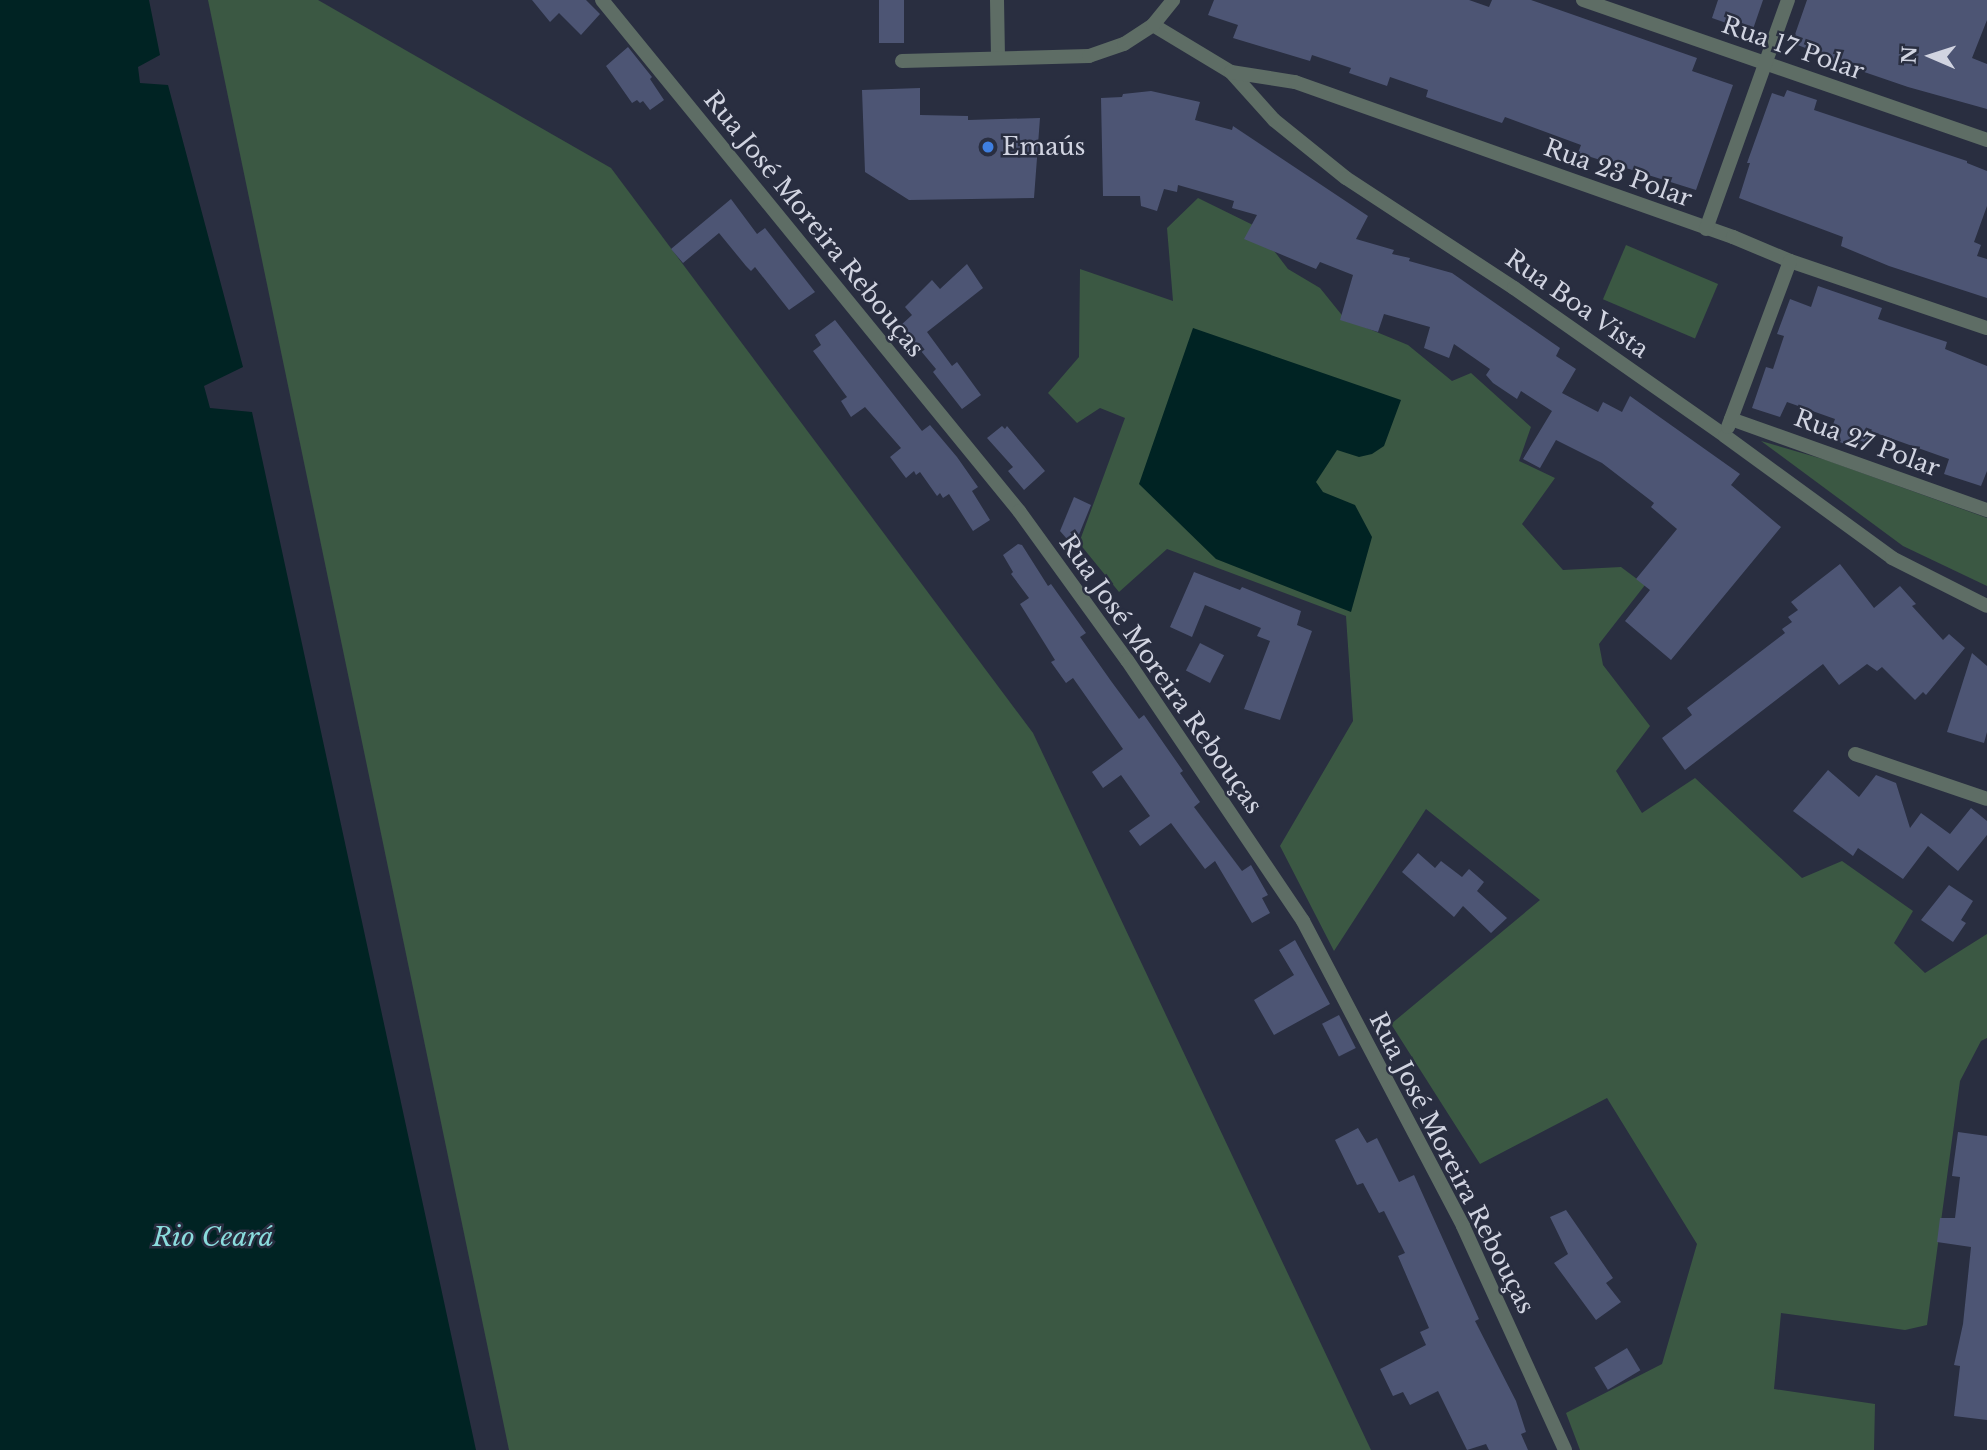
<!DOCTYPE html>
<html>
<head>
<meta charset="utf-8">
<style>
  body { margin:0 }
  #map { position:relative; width:1987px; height:1450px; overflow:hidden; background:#292e40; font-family:"Libre Baskerville",serif }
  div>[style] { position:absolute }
  .green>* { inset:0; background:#3b5843; transform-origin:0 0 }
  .water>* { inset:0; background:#002323 }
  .building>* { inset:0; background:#4d5574; transform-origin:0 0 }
  .lane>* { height:14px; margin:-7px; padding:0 7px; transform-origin:7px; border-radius:7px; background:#5e6d65 }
  .street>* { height:14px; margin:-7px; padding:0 7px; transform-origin:7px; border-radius:7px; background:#5e6d65 }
  .dots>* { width:19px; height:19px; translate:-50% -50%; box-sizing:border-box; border:4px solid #292e40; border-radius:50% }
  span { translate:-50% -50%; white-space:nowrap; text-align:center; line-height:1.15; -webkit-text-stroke:5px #292e40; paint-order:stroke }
  .street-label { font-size:24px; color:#d1d4e1 }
  .poi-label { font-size:24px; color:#d1d4e1 }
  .left { translate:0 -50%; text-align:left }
  .water-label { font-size:26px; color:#8adcdd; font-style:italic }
  .north { position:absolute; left:1896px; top:21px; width:70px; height:70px; -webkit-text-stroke:5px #292e40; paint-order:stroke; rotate:273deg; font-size:19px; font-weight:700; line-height:28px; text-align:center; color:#d1d4e1 }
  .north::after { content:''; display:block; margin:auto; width:24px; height:32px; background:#d1d4e1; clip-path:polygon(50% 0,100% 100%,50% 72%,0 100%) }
</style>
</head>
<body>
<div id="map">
  <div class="green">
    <div style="clip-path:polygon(208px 0,318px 0,611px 168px,1033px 733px,1371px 1450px,509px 1450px)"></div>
    <div style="clip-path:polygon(1198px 198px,1255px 226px,1288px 269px,1320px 288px,1345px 319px,1408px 345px,1452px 381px,1471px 373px,1531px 427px,1519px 461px,1555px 478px,1522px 524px,1563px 570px,1621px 567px,1645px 585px,1599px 644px,1603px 665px,1650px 726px,1616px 771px,1642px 813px,1695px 778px,1802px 878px,1842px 861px,1913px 911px,1894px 943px,1925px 973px,1987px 934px,1987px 1038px,1981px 1041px,1960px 1081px,1927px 1325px,1905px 1330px,1781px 1313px,1774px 1389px,1875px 1404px,1874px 1450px,1580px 1450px,1566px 1413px,1662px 1364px,1697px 1244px,1607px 1098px,1480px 1164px,1391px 1024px,1540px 900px,1426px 809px,1334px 951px,1280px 846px,1353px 721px,1346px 616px,1167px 549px,1119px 592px,1079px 543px,1125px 418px,1100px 408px,1077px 423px,1048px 393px,1079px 357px,1080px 269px,1173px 301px,1167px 228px)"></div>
    <div style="left:1626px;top:245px;width:100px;height:59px;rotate:23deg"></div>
    <div style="clip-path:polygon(1761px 441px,1826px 460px,1987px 518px,1987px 586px,1903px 546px)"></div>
  </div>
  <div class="water">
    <div style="clip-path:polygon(0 0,149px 0,160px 55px,138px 67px,140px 83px,168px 85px,243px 367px,204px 386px,210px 408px,252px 412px,476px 1450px,0 1450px)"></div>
    <div style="clip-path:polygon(1193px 328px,1401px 400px,1384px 446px,1372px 454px,1359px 457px,1337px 450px,1316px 482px,1323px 492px,1355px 505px,1372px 537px,1351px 612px,1216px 559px,1139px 484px)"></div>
  </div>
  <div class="building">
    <div style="clip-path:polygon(532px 0,586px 0,600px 14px,581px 35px,559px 13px,550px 22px)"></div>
    <div style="left:879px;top:0;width:25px;height:43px"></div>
    <div style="clip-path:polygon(1214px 0,1469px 0,1489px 7px,1492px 0,1531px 0,1697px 58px,1692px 71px,1733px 85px,1696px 190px,1578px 153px,1581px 145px,1505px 117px,1502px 123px,1426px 97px,1428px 90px,1390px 77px,1387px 86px,1349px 73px,1351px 68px,1312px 55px,1310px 61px,1233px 38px,1238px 25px,1208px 15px)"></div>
    <div style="clip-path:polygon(1718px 0,1763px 0,1752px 32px,1712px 18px)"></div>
    <div style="clip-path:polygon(1807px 0,1987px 0,1987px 20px,1972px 58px,1987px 64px,1987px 109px,1908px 87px,1832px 61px,1833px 58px,1792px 43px)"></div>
    <div style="clip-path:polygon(628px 47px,652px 77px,650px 79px,664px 100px,650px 110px,643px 101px,640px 103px,637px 100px,632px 103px,606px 66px)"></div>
    <div style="clip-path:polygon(920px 88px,920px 115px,968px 116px,968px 120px,1040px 118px,1034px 198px,909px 200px,865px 172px,862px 90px)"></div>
    <div style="clip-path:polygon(1787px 90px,1817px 100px,1814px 110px,1967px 161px,1967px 163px,1987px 171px,1987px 206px,1974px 242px,1981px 245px,1977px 256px,1987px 259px,1987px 298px,1889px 266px,1841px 246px,1843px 237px,1739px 198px,1750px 163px,1747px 163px,1772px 93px,1784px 97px)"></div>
    <div style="clip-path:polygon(1151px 91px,1200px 102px,1195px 120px,1232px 130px,1233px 126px,1368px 216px,1356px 239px,1394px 250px,1392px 254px,1410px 258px,1409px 261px,1452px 273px,1560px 348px,1556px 356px,1576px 369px,1562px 393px,1598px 412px,1603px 402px,1622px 412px,1630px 396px,1740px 474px,1731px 485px,1781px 527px,1671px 660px,1625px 621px,1650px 590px,1636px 579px,1677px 529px,1651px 507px,1654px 503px,1602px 463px,1556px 440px,1540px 468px,1523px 459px,1552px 411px,1521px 391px,1517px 399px,1493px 383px,1486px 375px,1490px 369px,1454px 344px,1449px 358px,1424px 348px,1430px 327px,1384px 314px,1378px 332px,1340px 320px,1353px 275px,1320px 262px,1316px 269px,1244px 239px,1257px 215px,1232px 208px,1234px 201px,1178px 185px,1177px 192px,1164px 189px,1157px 211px,1141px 206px,1140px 196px,1103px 196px,1101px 98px,1122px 97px,1123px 94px)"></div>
    <div style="clip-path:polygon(731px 199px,757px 234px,765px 228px,815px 292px,789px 310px,755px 267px,751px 271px,746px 266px,719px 233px,683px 263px,671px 249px)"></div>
    <div style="clip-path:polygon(967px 264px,983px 288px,927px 332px,952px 366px,957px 362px,981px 395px,962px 409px,933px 372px,936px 369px,900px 326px,912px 315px,905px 307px,932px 280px,940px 289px)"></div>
    <div style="clip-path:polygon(1818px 286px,1882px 308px,1878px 319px,1947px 342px,1945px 349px,1987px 366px,1987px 471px,1981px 486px,1944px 474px,1949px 459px,1873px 432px,1869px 444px,1851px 437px,1848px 445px,1828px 438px,1835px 419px,1787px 402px,1780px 417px,1752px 408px,1766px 367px,1773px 369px,1784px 336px,1777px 334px,1790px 299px,1811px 307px)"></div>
    <div style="clip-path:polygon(835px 320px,922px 431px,930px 425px,957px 457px,978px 487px,972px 491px,990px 520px,973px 531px,949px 494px,943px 498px,940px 493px,937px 496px,920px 472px,916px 475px,914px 471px,906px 478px,890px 457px,901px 448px,865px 407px,851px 417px,841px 401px,847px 397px,813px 351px,821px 345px,815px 335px)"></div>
    <div style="clip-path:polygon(1002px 426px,1005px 429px,1007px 426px,1045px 471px,1024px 490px,1008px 471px,1013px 467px,987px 438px)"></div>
    <div style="clip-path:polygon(1074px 497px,1091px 505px,1074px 547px,1060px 531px)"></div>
    <div style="clip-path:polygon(1018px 544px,1022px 545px,1048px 586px,1051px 584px,1086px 633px,1080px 637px,1111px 681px,1139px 719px,1144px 715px,1183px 771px,1180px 773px,1200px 802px,1194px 807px,1242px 871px,1251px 865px,1268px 895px,1262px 898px,1270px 913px,1252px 923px,1215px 861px,1205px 869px,1171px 823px,1140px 846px,1129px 831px,1150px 816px,1121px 775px,1103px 788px,1092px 772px,1123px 749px,1073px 678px,1066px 683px,1051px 662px,1055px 660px,1020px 604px,1029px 598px,1011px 574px,1013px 572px,1003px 555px)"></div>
    <div style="clip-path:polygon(1840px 564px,1874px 608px,1900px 586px,1916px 604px,1912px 606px,1943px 640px,1949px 634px,1965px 648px,1926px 695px,1923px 692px,1915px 700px,1882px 667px,1877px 671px,1867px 664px,1839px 685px,1823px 664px,1685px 770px,1662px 738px,1692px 715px,1687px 708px,1785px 633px,1782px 629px,1792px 622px,1788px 617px,1798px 610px,1791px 602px)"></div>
    <div style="clip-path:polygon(1194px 572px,1240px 590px,1242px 587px,1301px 611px,1297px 625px,1312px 631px,1280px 720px,1244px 709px,1270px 641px,1257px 636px,1261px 628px,1205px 605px,1192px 637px,1170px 627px)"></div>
    <div style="left:1200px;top:643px;width:27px;height:31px;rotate:27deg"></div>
    <div style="clip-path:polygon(1972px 653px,1987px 666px,1987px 732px,1984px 743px,1947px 732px)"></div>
    <div style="clip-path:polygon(1828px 770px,1859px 797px,1876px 775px,1896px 783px,1910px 828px,1921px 813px,1950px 834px,1971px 808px,1987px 821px,1987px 835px,1958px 871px,1928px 846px,1903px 879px,1858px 848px,1853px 856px,1793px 811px)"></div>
    <div style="clip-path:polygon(1418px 853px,1435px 868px,1441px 861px,1462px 877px,1469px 869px,1484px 882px,1477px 891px,1507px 918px,1491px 933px,1463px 906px,1454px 917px,1402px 872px)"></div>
    <div style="clip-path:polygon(1949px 885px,1973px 901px,1961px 920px,1966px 923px,1953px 942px,1921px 920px)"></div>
    <div style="clip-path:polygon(1295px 940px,1330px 1004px,1274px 1035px,1254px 1000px,1294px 975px,1279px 950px)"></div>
    <div style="left:1339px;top:1015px;width:37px;height:19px;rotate:63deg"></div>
    <div style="clip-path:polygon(1358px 1128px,1367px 1143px,1377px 1138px,1399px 1182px,1414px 1175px,1479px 1319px,1475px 1321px,1516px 1401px,1526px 1432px,1521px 1434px,1528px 1450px,1489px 1450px,1486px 1444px,1467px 1450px,1438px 1391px,1410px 1405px,1403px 1392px,1393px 1396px,1380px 1369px,1426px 1345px,1420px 1332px,1429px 1328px,1398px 1256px,1405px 1253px,1384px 1211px,1379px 1213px,1363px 1183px,1357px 1185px,1335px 1140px)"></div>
    <div style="clip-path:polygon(1958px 1132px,1987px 1136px,1987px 1420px,1954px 1416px,1960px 1366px,1954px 1365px,1963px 1324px,1971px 1247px,1937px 1242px,1940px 1218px,1955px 1218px,1960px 1177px,1952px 1176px)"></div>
    <div style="clip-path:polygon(1566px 1210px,1613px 1278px,1606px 1283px,1621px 1302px,1596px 1320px,1554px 1263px,1568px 1254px,1550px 1217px)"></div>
    <div style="left:1627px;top:1348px;width:26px;height:38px;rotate:59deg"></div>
  </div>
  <div class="lane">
    <div style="left:997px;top:0;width:58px;rotate:89deg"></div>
  </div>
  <div class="street">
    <div style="left:602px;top:0;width:660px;rotate:50.78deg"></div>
    <div style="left:1019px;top:511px;width:184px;rotate:54.1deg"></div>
    <div style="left:1127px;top:660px;width:315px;rotate:56deg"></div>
    <div style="left:1303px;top:921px;width:344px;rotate:62.3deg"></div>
    <div style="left:1463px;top:1226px;width:246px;rotate:65.5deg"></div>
    <div style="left:1583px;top:0;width:428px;rotate:19.1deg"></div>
    <div style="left:1153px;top:25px;width:91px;rotate:31.1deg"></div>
    <div style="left:1231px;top:72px;width:64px;rotate:48.1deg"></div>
    <div style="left:1274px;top:120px;width:92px;rotate:38.9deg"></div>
    <div style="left:1346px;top:178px;width:201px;rotate:33.2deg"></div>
    <div style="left:1514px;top:288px;width:258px;rotate:35deg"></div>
    <div style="left:1725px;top:436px;width:207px;rotate:36.1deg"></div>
    <div style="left:1892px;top:558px;width:106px;rotate:26.8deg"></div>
    <div style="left:902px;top:61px;width:187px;rotate:-1.5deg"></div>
    <div style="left:1089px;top:56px;width:37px;rotate:-19deg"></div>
    <div style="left:1124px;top:44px;width:35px;rotate:-33deg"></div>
    <div style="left:1153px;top:25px;width:32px;rotate:-51deg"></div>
    <div style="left:1231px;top:72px;width:65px;rotate:8.9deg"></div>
    <div style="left:1295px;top:82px;width:465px;rotate:19.5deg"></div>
    <div style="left:1733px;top:237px;width:62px;rotate:22.8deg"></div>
    <div style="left:1790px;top:261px;width:208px;rotate:18.8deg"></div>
    <div style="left:1706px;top:229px;width:243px;rotate:-70.3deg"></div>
    <div style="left:1731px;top:419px;width:272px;rotate:19.6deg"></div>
    <div style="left:1728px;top:427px;width:177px;rotate:-69.5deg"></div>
    <div style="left:1855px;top:754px;width:139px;rotate:18.8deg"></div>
  </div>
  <div class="dots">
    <div style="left:988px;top:147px;background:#3f7fe0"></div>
  </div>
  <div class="street-label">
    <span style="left:1793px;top:48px;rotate:19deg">Rua 17 Polar</span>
    <span style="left:1618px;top:173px;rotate:20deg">Rua 23 Polar</span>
    <span style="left:814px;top:224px;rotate:51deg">Rua José Moreira Rebouças</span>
    <span style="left:1577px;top:304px;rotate:35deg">Rua Boa Vista</span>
    <span style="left:1867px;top:443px;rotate:20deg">Rua 27 Polar</span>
    <span style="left:1161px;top:674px;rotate:55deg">Rua José Moreira Rebouças</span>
    <span style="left:1452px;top:1163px;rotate:63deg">Rua José Moreira Rebouças</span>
  </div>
  <div class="poi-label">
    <span class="left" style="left:1002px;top:147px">Emaús</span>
  </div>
  <div class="water-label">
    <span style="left:213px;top:1238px">Rio Ceará</span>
  </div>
  <div class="north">N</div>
</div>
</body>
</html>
